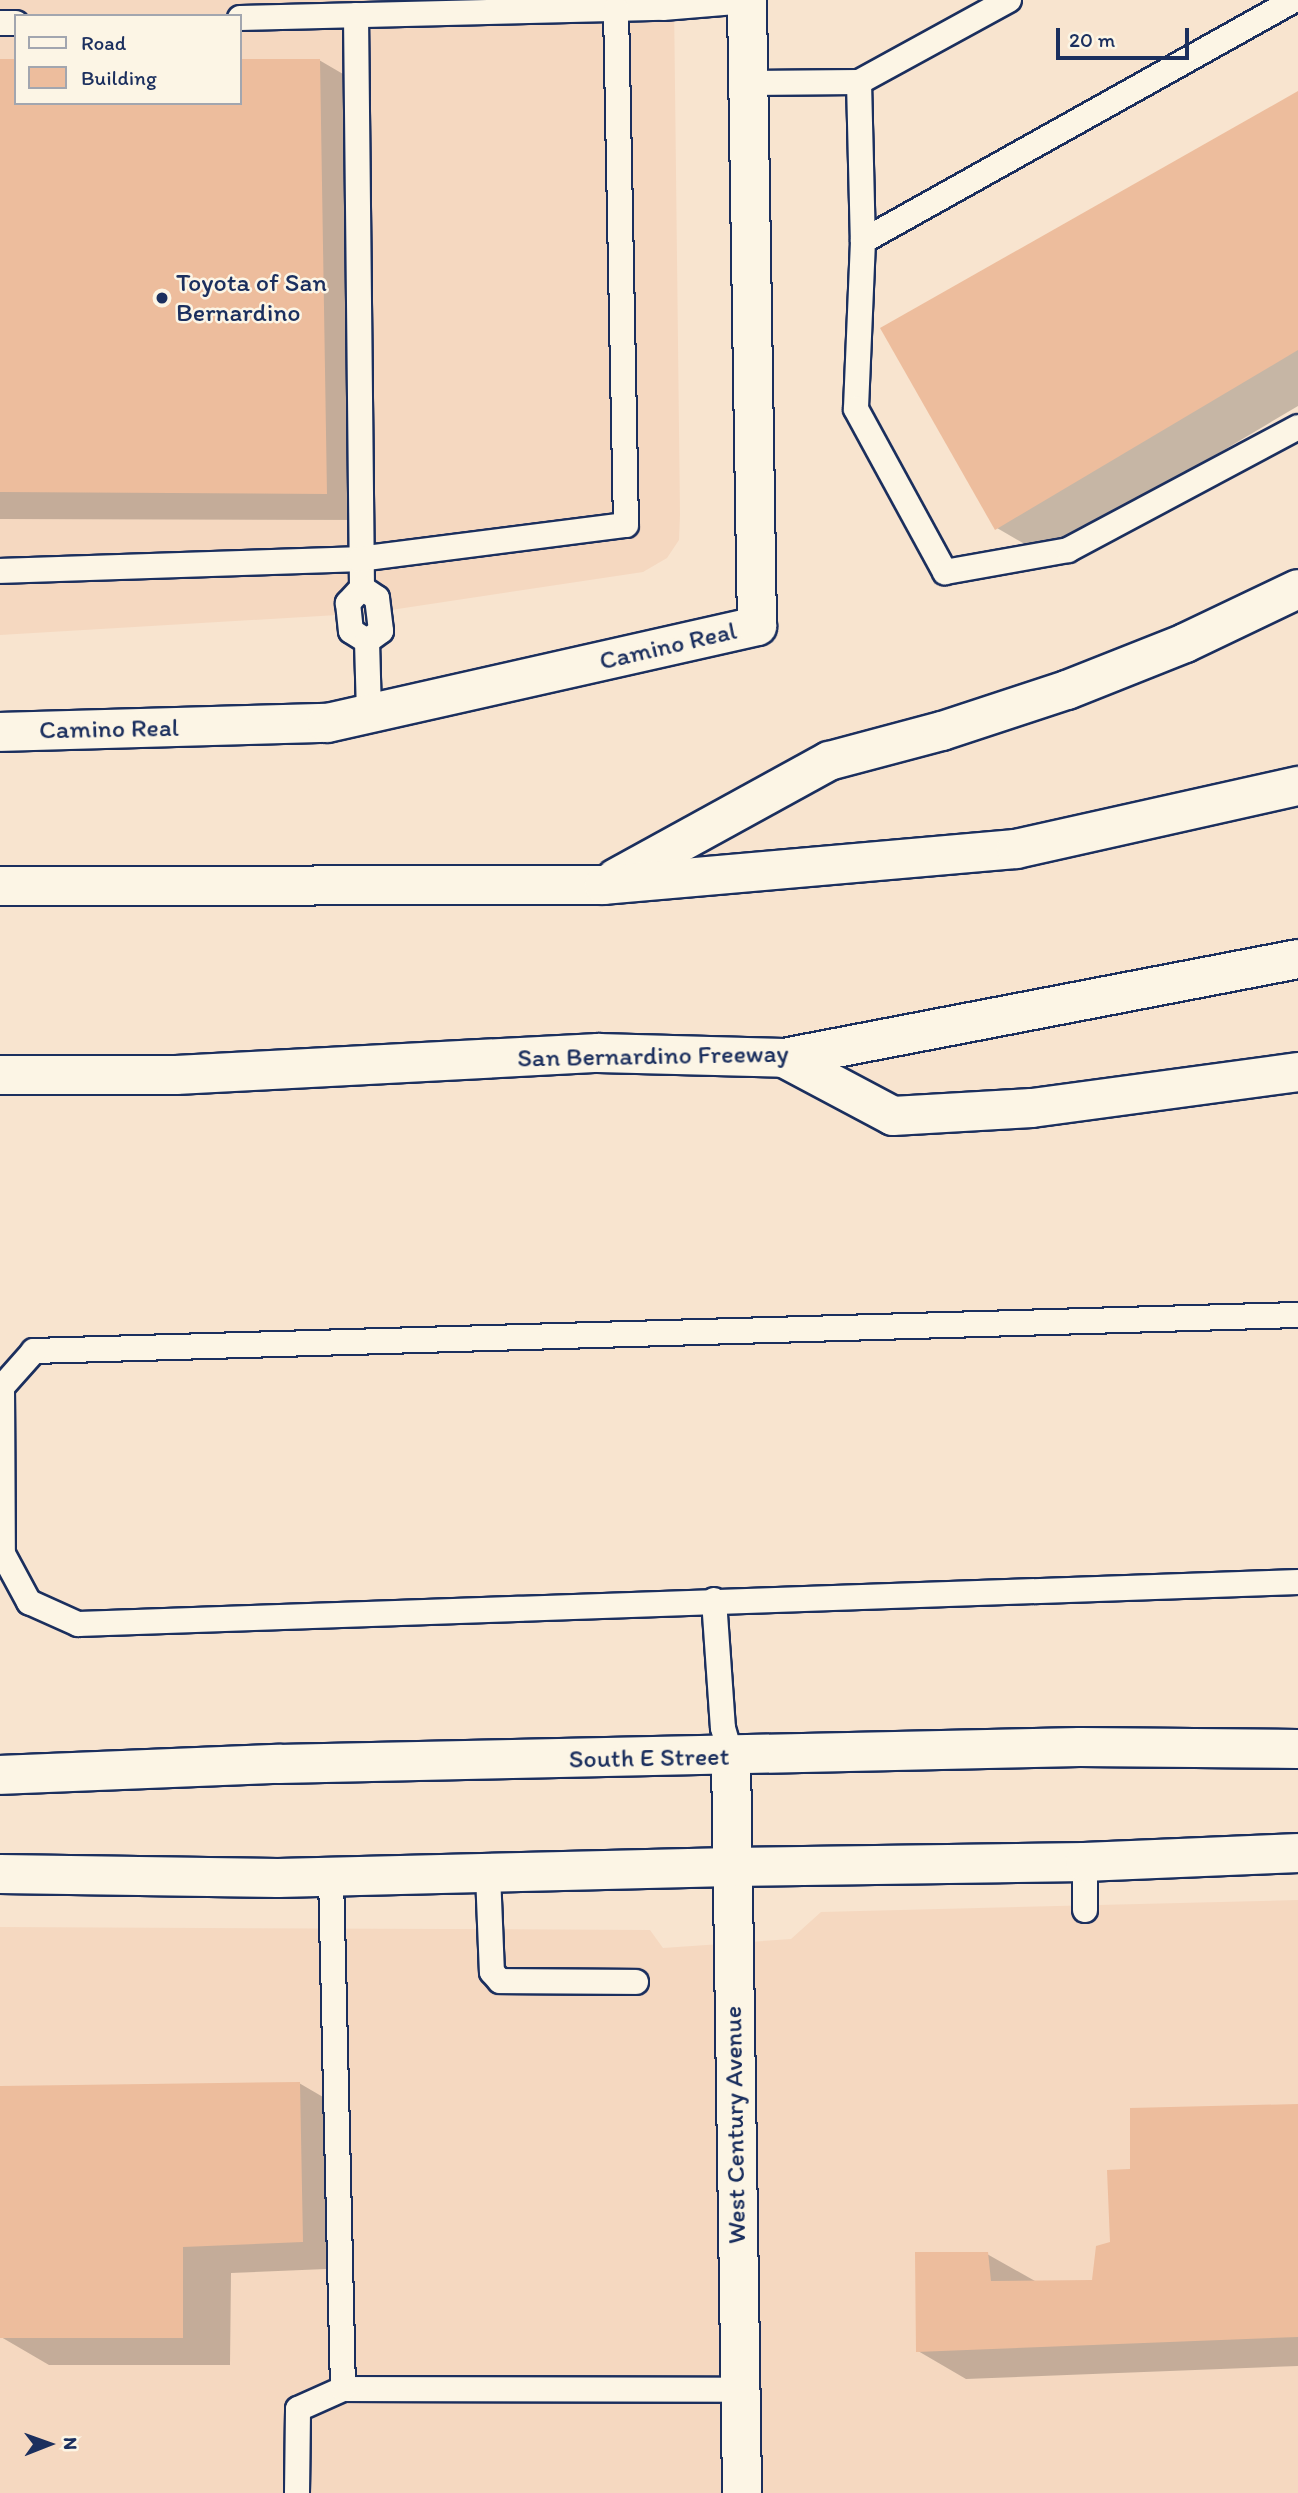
<!DOCTYPE html>
<html>
<head>
<meta charset="utf-8">
<style>
  body { margin:0 }
  #map { position:relative; width:1298px; height:2493px; overflow:hidden; background:#f8e4cf; font-family:Itim,sans-serif }
  div>[style] { position:absolute }
  .built>* { inset:0; background:#f5d8c0 }
  .shadow>* { inset:0; background:#0003 }
  .building>* { inset:0; background:#edbd9d }
  .roads { filter:drop-shadow(2px 0 #1b2f5e) drop-shadow(-2px 0 #1b2f5e) drop-shadow(0 2px #1b2f5e) drop-shadow(0 -2px #1b2f5e) }
  .service>* { height:24px; margin:-12px; padding:0 12px; transform-origin:12px; border-radius:12px; background:#fcf5e5 }
  .minor>* { height:38px; margin:-19px; padding:0 19px; transform-origin:19px; border-radius:19px; background:#fcf5e5 }
  .secondary>* { height:38px; margin:-19px; padding:0 19px; transform-origin:19px; border-radius:19px; background:#fcf5e5 }
  .motorway>* { height:38px; margin:-19px; padding:0 19px; transform-origin:19px; border-radius:19px; background:#fcf5e5 }
  .dots>* { width:19px; height:19px; translate:-50% -50%; box-sizing:border-box; border:4px solid #fcf5e5; border-radius:50% }
  span { translate:-50% -50%; white-space:nowrap; text-align:center; line-height:1.15; -webkit-text-stroke:5px #fcf5e5; paint-order:stroke }
  .poi-label { font-size:26px; color:#1b2f5e }
  .left { translate:0 -50%; text-align:left }
  .street-label { font-size:26px; color:#1b2f5e }
  .legend { position:absolute; left:14px; top:14px; width:228px; height:91px; box-sizing:border-box; background:#fcf5e5; border:2px solid #a2a6af; margin:0; padding:9px 12px; list-style:none; font-size:21px; color:#1b2f5e }
  .legend li { display:flex; align-items:center; gap:14px; height:35px }
  .legend b { width:35px; border:2px solid #a2a6af }
  .north { position:absolute; left:14px; top:2409px; width:70px; height:70px; -webkit-text-stroke:5px #fcf5e5; paint-order:stroke; rotate:89deg; font-size:19px; font-weight:700; line-height:28px; text-align:center; color:#1b2f5e }
  .north::after { content:''; display:block; margin:auto; width:24px; height:32px; background:#1b2f5e; clip-path:polygon(50% 0,100% 100%,50% 72%,0 100%) }
  .scale { position:absolute; left:1056px; top:28px; width:133px; height:32px; box-sizing:border-box; border:4px solid #1b2f5e; border-top:0; padding-left:9px; font-size:21px; line-height:24px; white-space:nowrap; color:#1b2f5e; -webkit-text-stroke:5px #fcf5e5; paint-order:stroke }
</style>
</head>
<body>
<div id="map">
  <div class="built">
    <div style="clip-path:polygon(evenodd,0 0,674px 0,680px 515px,679px 540px,667px 558px,643px 572px,371px 613px,0 635px,0 0,16px 16px,240px 16px,240px 103px,16px 103px,16px 16px)"></div>
    <div style="clip-path:polygon(1298px 1900px,1298px 2493px,0 2493px,0 1927px,650px 1930px,663px 1948px,791px 1939px,821px 1912px)"></div>
  </div>
  <div class="shadow">
    <div style="clip-path:polygon(319px 60px,367px 88px,375px 520px,0 519px,0 61px,16px 103px,240px 103px,240px 61px)"></div>
    <div style="clip-path:polygon(1298px 93px,1298px 406px,1045px 556px,997px 528px)"></div>
    <div style="clip-path:polygon(299px 2083px,347px 2111px,350px 2268px,231px 2273px,230px 2365px,49px 2365px,1px 2337px)"></div>
    <div style="clip-path:polygon(1298px 2105px,1298px 2366px,966px 2379px,918px 2351px,987px 2254px,1035px 2281px,1093px 2282px,1112px 2244px,1132px 2171px)"></div>
  </div>
  <div class="building">
    <div style="clip-path:polygon(0 59px,16px 59px,16px 103px,240px 103px,240px 59px,320px 59px,327px 494px,0 492px)"></div>
    <div style="clip-path:polygon(1298px 91px,1298px 350px,995px 530px,880px 328px)"></div>
    <div style="clip-path:polygon(300px 2082px,303px 2242px,183px 2247px,183px 2338px,0 2338px,0 2086px)"></div>
    <div style="clip-path:polygon(1298px 2104px,1298px 2337px,916px 2352px,915px 2252px,988px 2252px,991px 2281px,1092px 2280px,1096px 2246px,1110px 2242px,1107px 2170px,1130px 2169px,1130px 2108px)"></div>
  </div>
  <div class="roads">
    <div class="service">
      <div style="left:356px;top:15px;width:573px;rotate:89.4deg"></div>
      <div style="left:362px;top:588px;width:21px;rotate:133deg"></div>
      <div style="left:348px;top:603px;width:28px;rotate:84deg"></div>
      <div style="left:351px;top:631px;width:19px;rotate:32deg"></div>
      <div style="left:240px;top:18px;width:423px;rotate:-1.4deg"></div>
      <div style="left:663px;top:8px;width:84px;rotate:-4.8deg"></div>
      <div style="left:0;top:23px;width:16px"></div>
      <div style="left:859px;top:82px;width:171px;rotate:-28.7deg"></div>
      <div style="left:749px;top:83px;width:110px;rotate:-0.5deg"></div>
      <div style="left:859px;top:82px;width:159px;rotate:88.6deg"></div>
      <div style="left:863px;top:241px;width:168px;rotate:92.4deg"></div>
      <div style="left:856px;top:409px;width:186px;rotate:61.4deg"></div>
      <div style="left:945px;top:572px;width:125px;rotate:-10.1deg"></div>
      <div style="left:1068px;top:550px;width:261px;rotate:-28.1deg"></div>
      <div style="left:863px;top:241px;width:495px;rotate:-29.2deg"></div>
      <div style="left:0;top:571px;width:359px;rotate:-1.9deg"></div>
      <div style="left:359px;top:559px;width:269px;rotate:-7.3deg"></div>
      <div style="left:626px;top:525px;width:516px;rotate:-91.11deg"></div>
      <div style="left:362px;top:588px;width:18px;rotate:34deg"></div>
      <div style="left:377px;top:598px;width:33px;rotate:83deg"></div>
      <div style="left:381px;top:631px;width:17px;rotate:144deg"></div>
      <div style="left:367px;top:641px;width:73px;rotate:88.4deg"></div>
      <div style="left:1298px;top:1315px;width:1265px;rotate:178.37deg"></div>
      <div style="left:34px;top:1351px;width:48px;rotate:131.6deg"></div>
      <div style="left:2px;top:1387px;width:167px;rotate:89.7deg"></div>
      <div style="left:3px;top:1554px;width:55px;rotate:61.6deg"></div>
      <div style="left:29px;top:1602px;width:54px;rotate:24.2deg"></div>
      <div style="left:78px;top:1624px;width:1221px;rotate:-1.97deg"></div>
      <div style="left:714px;top:1600px;width:128px;rotate:86deg"></div>
      <div style="left:723px;top:1728px;width:29px;rotate:74deg"></div>
      <div style="left:488px;top:1874px;width:98px;rotate:87.7deg"></div>
      <div style="left:492px;top:1972px;width:12px;rotate:48deg"></div>
      <div style="left:500px;top:1981px;width:136px;rotate:0.4deg"></div>
      <div style="left:1085px;top:1910px;width:48px;rotate:-90deg"></div>
      <div style="left:343px;top:2389px;width:397px;rotate:0.1deg"></div>
      <div style="left:297px;top:2493px;width:84px;rotate:-89.3deg"></div>
      <div style="left:298px;top:2409px;width:49px;rotate:-24deg"></div>
      <div style="left:343px;top:2389px;width:512px;rotate:-91.34deg"></div>
    </div>
    <div class="minor">
      <div style="left:0;top:732px;width:327px;rotate:-1.6deg"></div>
      <div style="left:327px;top:723px;width:441px;rotate:-12.7deg"></div>
      <div style="left:757px;top:626px;width:626px;rotate:-90.92deg"></div>
      <div style="left:731px;top:1756px;width:737px;rotate:89.14deg"></div>
    </div>
    <div class="secondary">
      <div style="left:0;top:1775px;width:278px;rotate:-2.3deg"></div>
      <div style="left:278px;top:1764px;width:802px;rotate:-1.21deg"></div>
      <div style="left:1080px;top:1747px;width:218px;rotate:0.5deg"></div>
      <div style="left:0;top:1874px;width:278px;rotate:0.8deg"></div>
      <div style="left:278px;top:1878px;width:453px;rotate:-1.4deg"></div>
      <div style="left:731px;top:1867px;width:354px;rotate:-0.8deg"></div>
      <div style="left:1085px;top:1862px;width:213px;rotate:-2.4deg"></div>
    </div>
    <div class="motorway">
      <div style="left:616px;top:878px;width:243px;rotate:-28.8deg"></div>
      <div style="left:829px;top:761px;width:117px;rotate:-14.9deg"></div>
      <div style="left:942px;top:731px;width:132px;rotate:-18.2deg"></div>
      <div style="left:1067px;top:690px;width:127px;rotate:-21.7deg"></div>
      <div style="left:1185px;top:643px;width:125px;rotate:-25.5deg"></div>
      <div style="left:0;top:886px;width:604px;rotate:-0.09deg"></div>
      <div style="left:604px;top:885px;width:414px;rotate:-5deg"></div>
      <div style="left:1016px;top:849px;width:289px;rotate:-12.6deg"></div>
      <div style="left:784px;top:1058px;width:123px;rotate:28deg"></div>
      <div style="left:893px;top:1116px;width:139px;rotate:-3.3deg"></div>
      <div style="left:1032px;top:1108px;width:268px;rotate:-7.7deg"></div>
      <div style="left:0;top:1075px;width:176px"></div>
      <div style="left:176px;top:1075px;width:423px;rotate:-3deg"></div>
      <div style="left:598px;top:1053px;width:186px;rotate:1.5deg"></div>
      <div style="left:784px;top:1058px;width:523px;rotate:-10.9deg"></div>
    </div>
  </div>
  <div class="dots">
    <div style="left:162px;top:298px;background:#1b2f5e"></div>
  </div>
  <div class="poi-label">
    <span class="left" style="left:176px;top:298px">Toyota of San<br>Bernardino</span>
  </div>
  <div class="street-label">
    <span style="left:668px;top:646px;rotate:-13deg">Camino Real</span>
    <span style="left:109px;top:729px;rotate:-1deg">Camino Real</span>
    <span style="left:653px;top:1056px;rotate:-1deg">San Bernardino Freeway</span>
    <span style="left:649px;top:1758px;rotate:-1deg">South E Street</span>
    <span style="left:735px;top:2125px;rotate:-91deg">West Century Avenue</span>
  </div>
  <ul class="legend">
  <li><b style="height:9px;background:#fcf5e5"></b>Road</li>
  <li><b style="height:19px;background:#edbd9d"></b>Building</li>
  </ul>
  <div class="north">N</div>
  <div class="scale">20 m</div>
</div>
</body>
</html>
